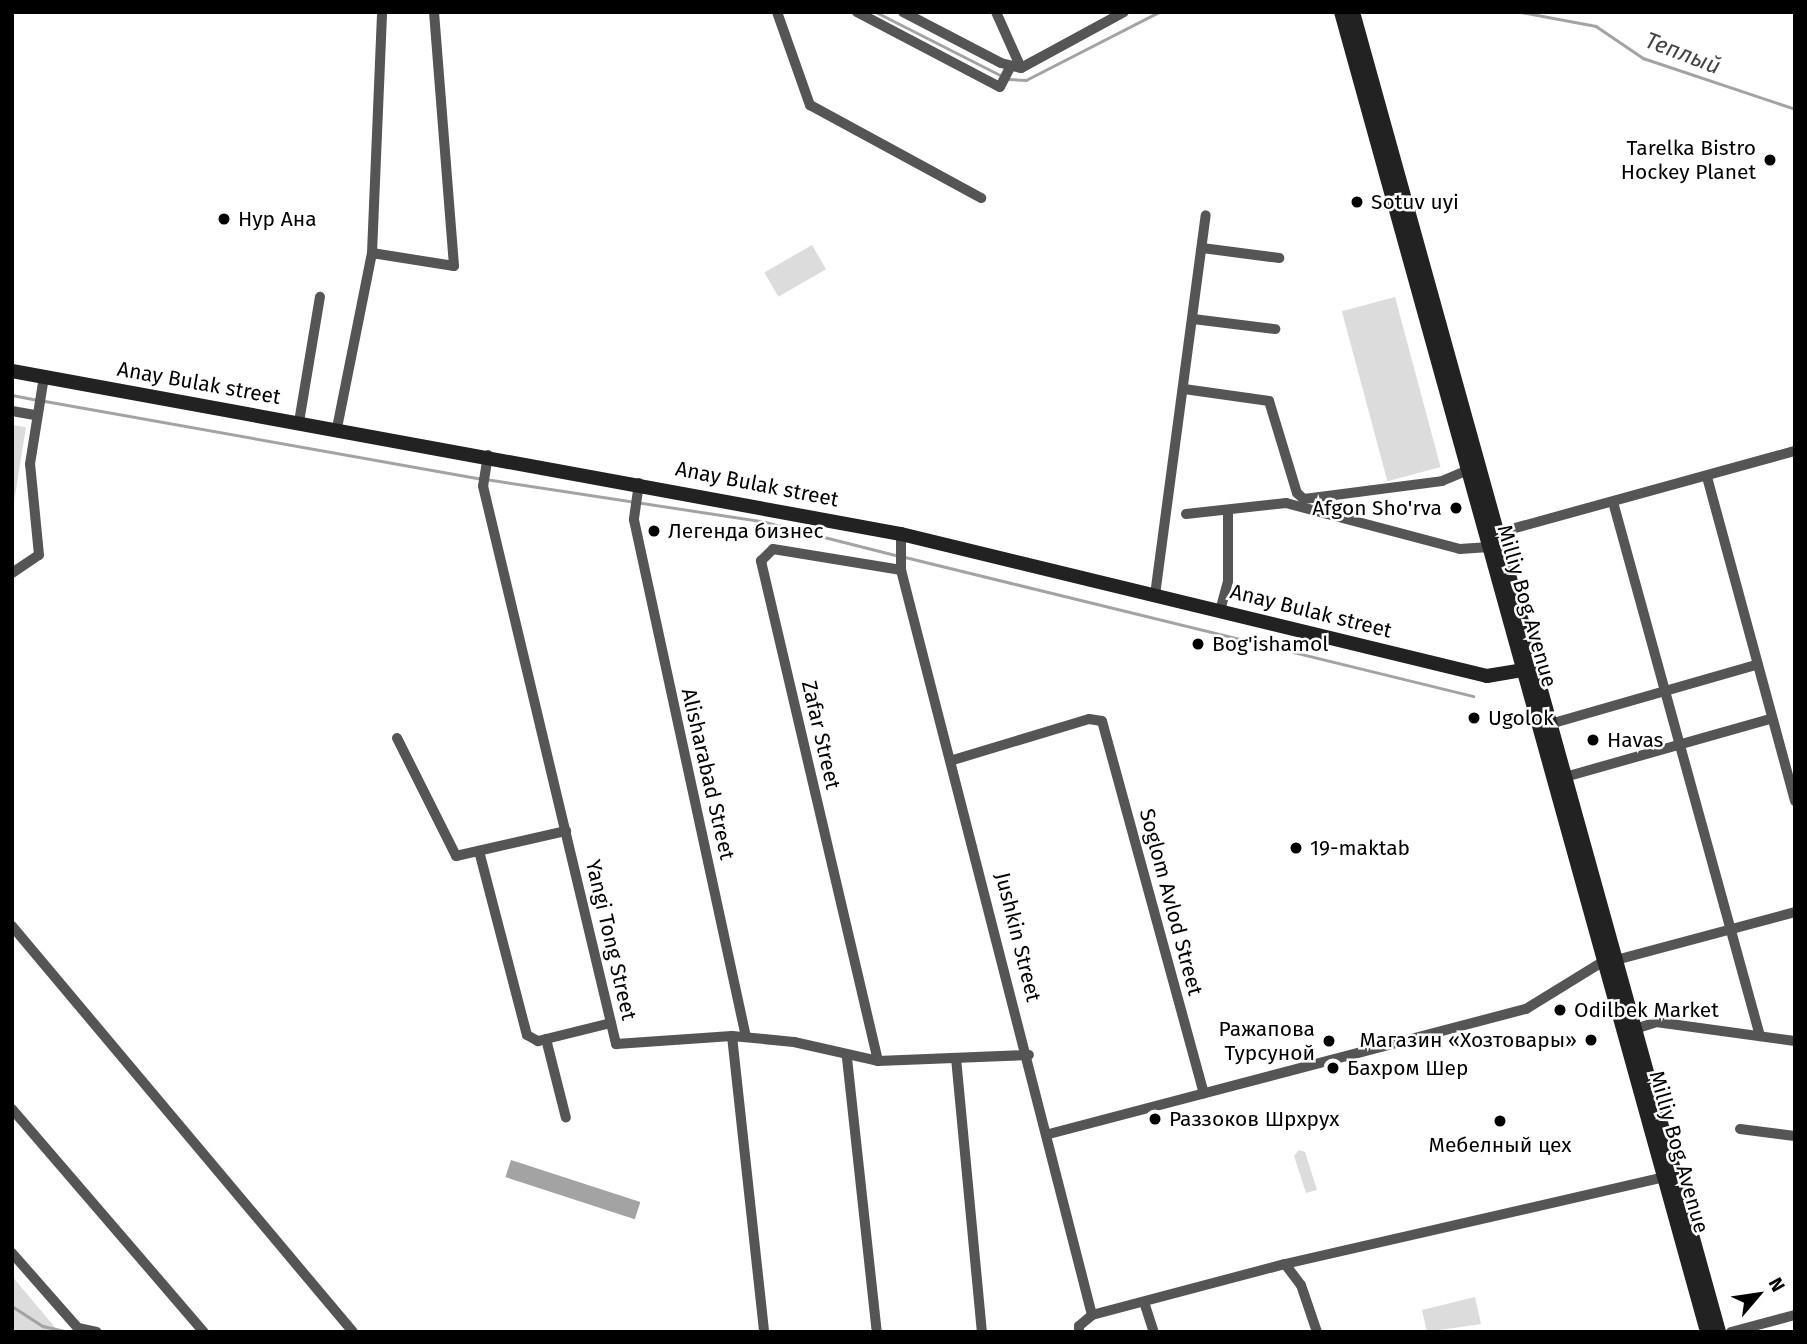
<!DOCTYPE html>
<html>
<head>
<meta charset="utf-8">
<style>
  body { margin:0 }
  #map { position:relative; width:1807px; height:1344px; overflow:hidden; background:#fff; font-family:"Fira Sans",sans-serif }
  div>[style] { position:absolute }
  .green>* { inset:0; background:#dcdcdc; transform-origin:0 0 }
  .water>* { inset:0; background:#a3a3a3; transform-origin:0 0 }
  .stream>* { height:2.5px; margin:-1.25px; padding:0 1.25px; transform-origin:1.25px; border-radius:1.25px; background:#a3a3a3 }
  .minor>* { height:10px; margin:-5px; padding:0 5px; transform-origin:5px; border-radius:5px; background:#555 }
  .secondary>* { height:14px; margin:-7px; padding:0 7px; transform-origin:7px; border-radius:7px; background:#222 }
  .dots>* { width:19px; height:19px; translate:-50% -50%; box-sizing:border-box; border:4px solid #fff; border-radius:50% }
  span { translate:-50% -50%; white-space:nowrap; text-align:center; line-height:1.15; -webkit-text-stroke:5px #fff; paint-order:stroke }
  .poi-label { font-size:21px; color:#000 }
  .right { translate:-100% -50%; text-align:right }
  .left { translate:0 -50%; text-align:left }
  .street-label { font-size:21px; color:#000 }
  .water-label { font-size:23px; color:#444; font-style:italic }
  .frame { position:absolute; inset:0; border:14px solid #000; pointer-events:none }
  .north { position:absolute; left:1723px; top:1260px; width:70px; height:70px; -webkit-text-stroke:5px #fff; paint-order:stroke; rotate:61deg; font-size:19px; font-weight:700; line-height:28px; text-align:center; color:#000 }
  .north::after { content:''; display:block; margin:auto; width:24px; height:32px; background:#000; clip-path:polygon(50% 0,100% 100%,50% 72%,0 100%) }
</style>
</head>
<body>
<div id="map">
  <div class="green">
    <div style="left:812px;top:245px;width:28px;height:55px;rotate:60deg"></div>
    <div style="left:1395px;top:297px;width:176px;height:55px;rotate:75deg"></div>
    <div style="clip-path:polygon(12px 425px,26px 427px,12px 514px)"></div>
    <div style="clip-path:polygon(1299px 1150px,1305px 1152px,1317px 1190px,1306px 1193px,1294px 1156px)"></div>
    <div style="clip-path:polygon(12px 1276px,16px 1281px,59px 1332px,12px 1332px)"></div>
    <div style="clip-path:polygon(1475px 1297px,1481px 1324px,1427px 1332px,1422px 1310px)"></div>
  </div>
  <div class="water">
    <div style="left:511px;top:1160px;width:136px;height:18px;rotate:18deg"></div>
  </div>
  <div class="stream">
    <div style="left:876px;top:12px;width:141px;rotate:26.9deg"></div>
    <div style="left:1521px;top:12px;width:76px;rotate:10.6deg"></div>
    <div style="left:1596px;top:26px;width:57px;rotate:34.2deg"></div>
    <div style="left:1643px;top:58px;width:160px;rotate:18.5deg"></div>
    <div style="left:1008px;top:79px;width:18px;rotate:3deg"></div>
    <div style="left:1026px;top:80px;width:149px;rotate:-27.1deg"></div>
    <div style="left:12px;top:395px;width:26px;rotate:11deg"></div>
    <div style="left:45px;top:401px;width:441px;rotate:10.1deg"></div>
    <div style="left:479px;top:478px;width:289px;rotate:8.7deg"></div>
    <div style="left:765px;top:522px;width:138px;rotate:14.2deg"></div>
    <div style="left:905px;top:557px;width:585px;rotate:13.75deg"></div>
    <div style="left:12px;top:1306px;width:37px;rotate:33deg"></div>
    <div style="left:43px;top:1326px;width:27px;rotate:13deg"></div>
  </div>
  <div class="minor">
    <div style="left:777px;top:12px;width:99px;rotate:70.5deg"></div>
    <div style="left:810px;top:105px;width:195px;rotate:28.5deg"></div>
    <div style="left:857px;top:12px;width:161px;rotate:27.7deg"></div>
    <div style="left:1000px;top:87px;width:22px;rotate:-63deg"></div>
    <div style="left:903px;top:12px;width:110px;rotate:27.5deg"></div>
    <div style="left:1001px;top:63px;width:21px;rotate:14deg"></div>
    <div style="left:1021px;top:68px;width:117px;rotate:-28.5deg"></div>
    <div style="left:996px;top:12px;width:61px;rotate:65.9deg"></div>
    <div style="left:1202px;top:248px;width:78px;rotate:7.4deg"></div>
    <div style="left:372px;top:253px;width:83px;rotate:9deg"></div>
    <div style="left:454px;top:266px;width:255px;rotate:-94.5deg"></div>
    <div style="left:1193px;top:319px;width:83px;rotate:7deg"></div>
    <div style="left:1184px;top:389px;width:86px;rotate:8deg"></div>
    <div style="left:1269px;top:401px;width:96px;rotate:73.1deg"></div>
    <div style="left:1297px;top:493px;width:9px;rotate:41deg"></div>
    <div style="left:1304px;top:499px;width:139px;rotate:-7.4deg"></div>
    <div style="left:1442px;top:481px;width:28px;rotate:-23deg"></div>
    <div style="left:12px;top:411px;width:23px;rotate:10deg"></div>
    <div style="left:299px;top:422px;width:127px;rotate:-80.5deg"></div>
    <div style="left:337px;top:428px;width:178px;rotate:-78.7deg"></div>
    <div style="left:372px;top:253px;width:241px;rotate:-87.6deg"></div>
    <div style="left:488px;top:455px;width:31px;rotate:99deg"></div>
    <div style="left:483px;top:486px;width:574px;rotate:76.59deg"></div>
    <div style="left:616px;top:1044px;width:116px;rotate:-3.9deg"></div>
    <div style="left:732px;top:1036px;width:62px;rotate:5.5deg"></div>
    <div style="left:794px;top:1042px;width:86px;rotate:12.7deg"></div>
    <div style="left:878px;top:1061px;width:151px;rotate:-2.3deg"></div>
    <div style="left:1707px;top:477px;width:336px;rotate:74.8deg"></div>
    <div style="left:639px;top:483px;width:37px;rotate:98deg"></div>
    <div style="left:634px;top:520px;width:529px;rotate:77.78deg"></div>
    <div style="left:1613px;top:502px;width:554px;rotate:74.61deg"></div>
    <div style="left:1186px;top:514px;width:101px;rotate:-6.3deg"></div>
    <div style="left:1286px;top:503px;width:180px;rotate:14.8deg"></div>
    <div style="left:1460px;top:549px;width:29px;rotate:-4deg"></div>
    <div style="left:1497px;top:533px;width:309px;rotate:-15.4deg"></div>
    <div style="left:901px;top:534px;width:36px;rotate:90deg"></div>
    <div style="left:901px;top:570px;width:769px;rotate:75.62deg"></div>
    <div style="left:12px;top:573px;width:32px;rotate:-34deg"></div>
    <div style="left:39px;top:555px;width:91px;rotate:-95.6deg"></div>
    <div style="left:30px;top:464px;width:88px;rotate:-80.9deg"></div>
    <div style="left:1155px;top:595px;width:383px;rotate:-82.4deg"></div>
    <div style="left:1220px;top:611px;width:31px;rotate:-75deg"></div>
    <div style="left:1228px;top:581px;width:69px;rotate:-90deg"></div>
    <div style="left:1550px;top:724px;width:214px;rotate:-16deg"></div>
    <div style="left:397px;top:738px;width:132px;rotate:63.4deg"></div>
    <div style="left:456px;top:856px;width:113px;rotate:-12.8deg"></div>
    <div style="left:953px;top:760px;width:142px;rotate:-16.8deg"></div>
    <div style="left:1089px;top:719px;width:13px;rotate:9deg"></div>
    <div style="left:1102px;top:721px;width:386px;rotate:74.7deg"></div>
    <div style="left:1565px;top:777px;width:213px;rotate:-15.8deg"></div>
    <div style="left:479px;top:851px;width:190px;rotate:75.4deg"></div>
    <div style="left:527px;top:1035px;width:13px;rotate:29deg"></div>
    <div style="left:538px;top:1041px;width:75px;rotate:-13.9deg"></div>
    <div style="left:12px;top:926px;width:530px;rotate:49.97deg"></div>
    <div style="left:1616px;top:960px;width:185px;rotate:-15deg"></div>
    <div style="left:1635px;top:1029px;width:22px;rotate:-18deg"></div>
    <div style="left:1656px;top:1022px;width:140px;rotate:7.8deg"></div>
    <div style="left:732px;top:1036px;width:298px;rotate:83.8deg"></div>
    <div style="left:546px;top:1039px;width:81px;rotate:75.8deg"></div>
    <div style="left:847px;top:1058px;width:276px;rotate:83.8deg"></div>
    <div style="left:956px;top:1058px;width:275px;rotate:84.6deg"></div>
    <div style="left:878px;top:1061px;width:514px;rotate:-103.17deg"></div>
    <div style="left:761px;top:561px;width:17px;rotate:-45deg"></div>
    <div style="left:773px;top:549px;width:130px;rotate:9.3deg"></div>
    <div style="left:12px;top:1109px;width:294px;rotate:49.3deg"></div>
    <div style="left:1740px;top:1129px;width:55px;rotate:7.3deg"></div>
    <div style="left:1049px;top:1134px;width:493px;rotate:-14.7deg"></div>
    <div style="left:1526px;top:1009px;width:92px;rotate:-31.6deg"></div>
    <div style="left:12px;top:1253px;width:100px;rotate:48.7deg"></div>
    <div style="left:78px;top:1328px;width:19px;rotate:12deg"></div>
    <div style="left:1285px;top:1264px;width:26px;rotate:53deg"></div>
    <div style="left:1301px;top:1285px;width:50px;rotate:71.2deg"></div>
    <div style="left:1144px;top:1302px;width:32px;rotate:72deg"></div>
    <div style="left:1079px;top:1332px;width:6px;rotate:-90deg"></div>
    <div style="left:1079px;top:1326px;width:17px;rotate:-40deg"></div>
    <div style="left:1092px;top:1315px;width:200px;rotate:-14.8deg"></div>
    <div style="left:1285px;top:1264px;width:389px;rotate:-12.9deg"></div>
    <div style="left:1731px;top:1332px;width:66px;rotate:-14.9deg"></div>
  </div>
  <div class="secondary">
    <div style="left:1341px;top:12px;width:1370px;rotate:74.5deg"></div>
    <div style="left:1353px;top:12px;width:1370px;rotate:74.5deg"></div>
    <div style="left:12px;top:371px;width:904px;rotate:10.39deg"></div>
    <div style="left:901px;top:534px;width:603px;rotate:13.62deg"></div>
    <div style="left:1487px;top:676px;width:49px;rotate:-9.5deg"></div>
  </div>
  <div class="dots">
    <div style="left:1770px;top:160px;background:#000"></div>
    <div style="left:1357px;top:202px;background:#000"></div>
    <div style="left:224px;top:219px;background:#000"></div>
    <div style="left:1456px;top:508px;background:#000"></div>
    <div style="left:654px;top:531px;background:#000"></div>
    <div style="left:1198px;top:644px;background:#000"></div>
    <div style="left:1474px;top:718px;background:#000"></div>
    <div style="left:1593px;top:740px;background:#000"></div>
    <div style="left:1296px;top:848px;background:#000"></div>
    <div style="left:1560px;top:1010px;background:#000"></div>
    <div style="left:1591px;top:1040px;background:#000"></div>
    <div style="left:1329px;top:1041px;background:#000"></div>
    <div style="left:1333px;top:1068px;background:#000"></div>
    <div style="left:1155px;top:1119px;background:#000"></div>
    <div style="left:1500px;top:1121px;background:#000"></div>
  </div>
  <div class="poi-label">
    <span class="right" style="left:1756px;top:160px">Tarelka Bistro<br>Hockey Planet</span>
    <span class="left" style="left:1371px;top:202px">Sotuv uyi</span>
    <span class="left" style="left:238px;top:219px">Нур Ана</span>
    <span class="right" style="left:1442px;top:508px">Afgon Sho'rva</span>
    <span class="left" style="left:668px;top:531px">Легенда бизнес</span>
    <span class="left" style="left:1212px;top:644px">Bog'ishamol</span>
    <span class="left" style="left:1488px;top:718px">Ugolok</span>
    <span class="left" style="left:1607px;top:740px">Havas</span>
    <span class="left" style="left:1310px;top:848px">19-maktab</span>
    <span class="left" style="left:1574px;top:1010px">Odilbek Market</span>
    <span class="right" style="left:1315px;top:1041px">Ражапова<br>Турсуной</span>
    <span class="right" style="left:1577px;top:1040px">Магазин «Хозтовары»</span>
    <span class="left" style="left:1347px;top:1068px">Бахром Шер</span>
    <span class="left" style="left:1169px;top:1119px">Раззоков Шрхрух</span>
    <span style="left:1500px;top:1145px">Мебелный цех</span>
  </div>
  <div class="street-label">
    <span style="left:199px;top:383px;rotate:10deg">Anay Bulak street</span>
    <span style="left:757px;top:484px;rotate:11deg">Anay Bulak street</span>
    <span style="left:1527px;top:606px;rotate:74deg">Milliy Bog Avenue</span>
    <span style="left:1311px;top:611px;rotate:14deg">Anay Bulak street</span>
    <span style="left:821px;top:735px;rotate:77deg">Zafar Street</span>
    <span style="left:708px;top:774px;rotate:77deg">Alisharabad Street</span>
    <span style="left:1171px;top:902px;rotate:75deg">Soglom Avlod Street</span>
    <span style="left:1018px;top:937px;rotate:76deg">Jushkin Street</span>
    <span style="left:611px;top:940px;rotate:77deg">Yangi Tong Street</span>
    <span style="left:1679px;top:1152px;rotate:74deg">Milliy Bog Avenue</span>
  </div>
  <div class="water-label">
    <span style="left:1683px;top:53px;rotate:21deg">Теплый</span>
  </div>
  <div class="frame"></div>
  <div class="north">N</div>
</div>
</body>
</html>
